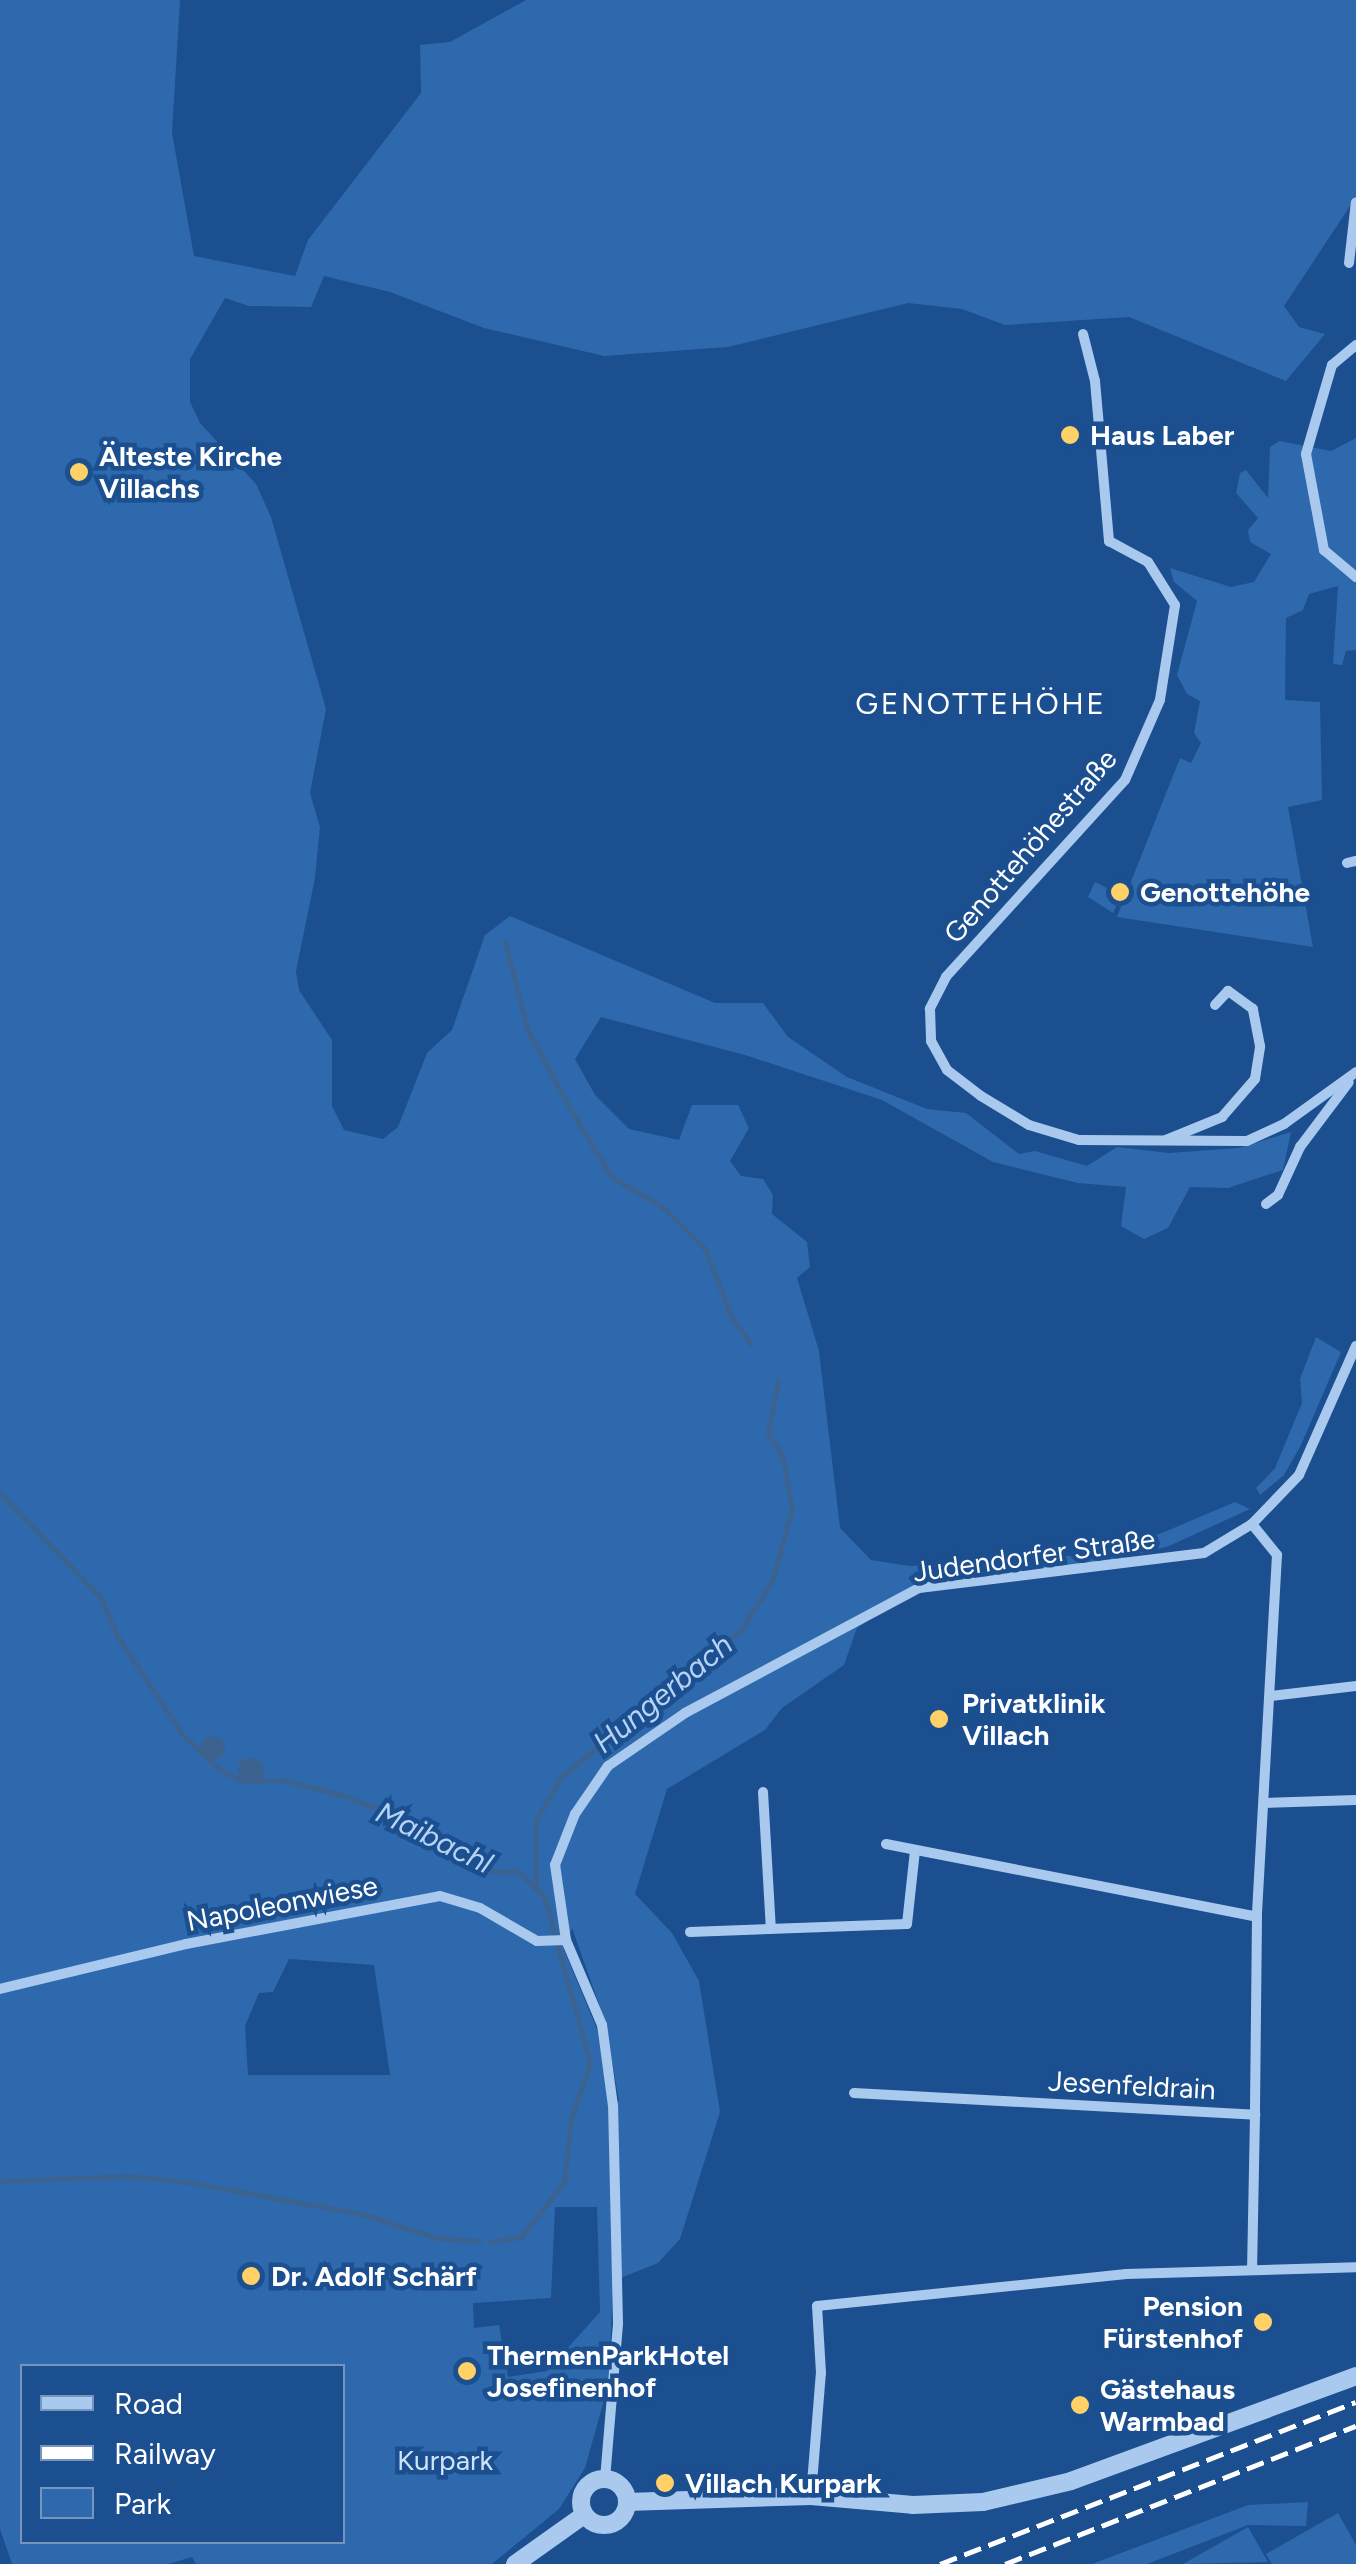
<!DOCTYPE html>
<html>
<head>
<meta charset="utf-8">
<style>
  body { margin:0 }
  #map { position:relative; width:1356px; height:2564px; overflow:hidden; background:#1b4f8f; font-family:Figtree,sans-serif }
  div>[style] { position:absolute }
  .green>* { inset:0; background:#2e69ad }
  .water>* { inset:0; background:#3c6290 }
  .round { border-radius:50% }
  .stream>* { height:5px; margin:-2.5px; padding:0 2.5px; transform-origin:2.5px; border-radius:2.5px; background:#3c6290 }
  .minor>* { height:10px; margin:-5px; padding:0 5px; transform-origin:5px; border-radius:5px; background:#a9c9ee }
  .tertiary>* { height:18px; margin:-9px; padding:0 9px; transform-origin:9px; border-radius:9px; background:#a9c9ee }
  .tertiary>.ring { margin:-9px; padding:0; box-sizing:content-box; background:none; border:18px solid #a9c9ee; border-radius:50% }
  .rail>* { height:5px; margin-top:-2.5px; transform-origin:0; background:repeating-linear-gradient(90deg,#fff 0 18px,transparent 0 26px) }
  .dots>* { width:28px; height:28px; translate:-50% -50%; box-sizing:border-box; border:5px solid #1b4f8f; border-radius:50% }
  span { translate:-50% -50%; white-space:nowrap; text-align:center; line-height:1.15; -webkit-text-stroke:9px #1b4f8f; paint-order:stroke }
  .poi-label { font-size:28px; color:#fff; font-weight:700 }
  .left { translate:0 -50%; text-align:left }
  .right { translate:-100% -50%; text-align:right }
  .street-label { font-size:28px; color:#fff }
  .park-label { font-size:28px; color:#cfe3fa }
  .neighbourhood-label { font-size:30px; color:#fff; letter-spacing:2.5px }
  .water-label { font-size:30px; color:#b5d3f5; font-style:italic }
  .legend { position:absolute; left:20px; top:2364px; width:325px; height:180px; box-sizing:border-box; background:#1b4f8f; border:2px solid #7695bc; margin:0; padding:12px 18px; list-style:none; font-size:30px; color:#fff }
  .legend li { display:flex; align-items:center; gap:20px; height:50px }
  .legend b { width:50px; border:2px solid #7695bc }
</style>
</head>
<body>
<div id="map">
  <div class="green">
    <div style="clip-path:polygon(evenodd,0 0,180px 0,172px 133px,194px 256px,295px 276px,308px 240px,421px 93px,420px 45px,450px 42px,526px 0,1356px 0,1356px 197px,1284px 306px,1299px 327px,1325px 334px,1286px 381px,1129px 317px,1005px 325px,962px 309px,908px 303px,728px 347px,604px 356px,484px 328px,390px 292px,324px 276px,311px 307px,249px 306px,225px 298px,190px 359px,190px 402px,200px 423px,256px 484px,271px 517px,326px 709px,310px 793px,320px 827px,315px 878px,296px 971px,299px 990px,332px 1040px,332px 1106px,344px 1130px,383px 1139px,398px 1127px,427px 1053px,452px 1030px,485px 935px,510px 916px,715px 1003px,763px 1003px,788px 1037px,847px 1077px,927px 1109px,966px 1113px,1019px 1154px,1035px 1151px,1087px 1166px,1117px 1147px,1169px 1153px,1239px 1148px,1291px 1132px,1283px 1170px,1228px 1188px,1190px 1187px,1168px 1228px,1144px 1239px,1121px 1226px,1126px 1187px,1078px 1183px,993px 1162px,882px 1100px,745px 1055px,601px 1017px,575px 1059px,595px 1095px,629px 1129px,679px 1140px,692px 1105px,738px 1105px,749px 1128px,730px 1161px,741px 1176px,763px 1179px,773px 1195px,772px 1214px,807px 1242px,810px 1267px,797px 1278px,819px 1351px,840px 1528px,871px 1560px,910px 1566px,1081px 1555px,1162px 1533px,1235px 1502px,1250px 1509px,1169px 1546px,1114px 1560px,910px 1591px,857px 1628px,844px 1665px,782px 1708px,765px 1730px,667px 1789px,635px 1894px,672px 1933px,699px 1981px,720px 2112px,680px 2239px,658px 2263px,613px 2281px,609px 2382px,585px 2468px,559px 2509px,492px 2564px,196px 2564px,192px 2557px,168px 2564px,12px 2564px,0 2529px,0 0,572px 1928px,605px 2021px,619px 2101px,608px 2099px,597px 2029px,564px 1950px,572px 1928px,0 0,289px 1959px,374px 1965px,390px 2075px,248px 2075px,245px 2026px,259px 1993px,273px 1992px,289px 1959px,0 0,555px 2207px,597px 2207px,600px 2312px,547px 2371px,508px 2377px,499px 2325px,474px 2328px,473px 2303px,551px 2298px,555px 2207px,0 0,22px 2366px,342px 2366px,342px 2542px,22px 2542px,22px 2366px)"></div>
    <div style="clip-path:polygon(1356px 438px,1356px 650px,1346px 651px,1342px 665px,1333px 664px,1338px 586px,1309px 594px,1303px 610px,1286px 618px,1285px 700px,1320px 702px,1322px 800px,1288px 807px,1313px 947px,1117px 917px,1180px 758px,1191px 763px,1201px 743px,1194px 733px,1200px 701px,1187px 694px,1177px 675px,1197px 601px,1174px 582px,1170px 568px,1231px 587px,1254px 582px,1271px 554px,1250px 542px,1248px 530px,1258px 518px,1236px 493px,1240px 473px,1246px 470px,1268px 498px,1270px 447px,1279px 441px,1331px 451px)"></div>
    <div style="clip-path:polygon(1095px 882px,1121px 895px,1113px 913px,1088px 897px)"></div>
    <div style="clip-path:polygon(1316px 1337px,1341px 1352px,1301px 1445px,1284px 1475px,1260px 1495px,1256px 1488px,1275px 1468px,1302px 1403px,1300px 1379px)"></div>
    <div style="clip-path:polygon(1308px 2502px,1306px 2526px,1248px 2525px,1147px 2564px,1092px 2564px,1248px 2505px)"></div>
    <div style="clip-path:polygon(1338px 2513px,1356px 2545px,1356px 2564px,1272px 2564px,1266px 2554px)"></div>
    <div style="clip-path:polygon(1248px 2527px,1268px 2562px,1183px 2564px)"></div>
  </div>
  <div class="water">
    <div class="round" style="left:201px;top:1736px;width:24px;height:24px"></div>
    <div class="round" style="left:238px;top:1758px;width:26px;height:26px"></div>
  </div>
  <div class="stream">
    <div style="left:505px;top:942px;width:92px;rotate:75.5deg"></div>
    <div style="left:528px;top:1031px;width:102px;rotate:61.4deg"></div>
    <div style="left:577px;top:1121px;width:66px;rotate:58deg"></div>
    <div style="left:612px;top:1177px;width:61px;rotate:30.8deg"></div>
    <div style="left:664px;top:1208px;width:58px;rotate:45deg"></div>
    <div style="left:705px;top:1249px;width:74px;rotate:68.6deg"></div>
    <div style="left:732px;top:1318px;width:32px;rotate:54deg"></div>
    <div style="left:0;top:1493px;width:144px;rotate:46.1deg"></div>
    <div style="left:100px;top:1597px;width:44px;rotate:65.8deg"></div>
    <div style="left:118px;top:1637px;width:116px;rotate:56.6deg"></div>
    <div style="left:182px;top:1734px;width:50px;rotate:43.4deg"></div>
    <div style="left:218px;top:1768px;width:26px;rotate:29deg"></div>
    <div style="left:241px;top:1781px;width:43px;rotate:-1.3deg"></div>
    <div style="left:284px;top:1780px;width:63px;rotate:14.7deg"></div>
    <div style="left:345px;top:1796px;width:98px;rotate:22.1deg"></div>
    <div style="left:436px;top:1833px;width:69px;rotate:34.4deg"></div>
    <div style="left:493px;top:1872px;width:25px;rotate:-2deg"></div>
    <div style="left:518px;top:1871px;width:36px;rotate:44deg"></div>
    <div style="left:544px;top:1896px;width:173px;rotate:74.6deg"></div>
    <div style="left:590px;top:2063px;width:59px;rotate:108.7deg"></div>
    <div style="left:571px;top:2119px;width:63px;rotate:96.3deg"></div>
    <div style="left:564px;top:2182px;width:70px;rotate:128deg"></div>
    <div style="left:521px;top:2237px;width:31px;rotate:171deg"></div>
    <div style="left:536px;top:1887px;width:67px;rotate:-90deg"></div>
    <div style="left:536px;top:1820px;width:50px;rotate:-59.8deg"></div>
    <div style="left:561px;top:1777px;width:232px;rotate:-39.2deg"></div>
    <div style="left:741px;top:1630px;width:58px;rotate:-57.7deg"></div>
    <div style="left:772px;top:1581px;width:75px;rotate:-74.5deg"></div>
    <div style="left:792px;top:1509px;width:52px;rotate:-100deg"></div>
    <div style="left:783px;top:1458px;width:29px;rotate:-121deg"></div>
    <div style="left:768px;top:1433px;width:54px;rotate:-79.3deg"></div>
    <div style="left:0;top:2181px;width:129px;rotate:-2.2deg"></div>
    <div style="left:129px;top:2176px;width:59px;rotate:5.8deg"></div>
    <div style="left:188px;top:2182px;width:181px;rotate:10.5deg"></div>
    <div style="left:366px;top:2215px;width:75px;rotate:17.9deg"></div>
    <div style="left:437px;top:2238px;width:42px;rotate:4.1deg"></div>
  </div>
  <div class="minor">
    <div style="left:1349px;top:263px;width:61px;rotate:-83.5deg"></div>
    <div style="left:1083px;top:334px;width:49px;rotate:75.7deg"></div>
    <div style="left:1095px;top:381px;width:161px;rotate:85deg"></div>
    <div style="left:1109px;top:541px;width:44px;rotate:28.3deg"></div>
    <div style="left:1148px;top:562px;width:51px;rotate:57.9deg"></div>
    <div style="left:1175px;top:605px;width:96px;rotate:99deg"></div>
    <div style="left:1160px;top:700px;width:87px;rotate:113.6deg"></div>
    <div style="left:1125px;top:780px;width:266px;rotate:132.3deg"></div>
    <div style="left:946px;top:977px;width:36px;rotate:117deg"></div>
    <div style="left:930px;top:1009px;width:32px;rotate:88deg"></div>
    <div style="left:931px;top:1041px;width:33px;rotate:61deg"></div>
    <div style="left:947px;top:1070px;width:43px;rotate:37.4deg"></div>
    <div style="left:981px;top:1096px;width:56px;rotate:31.1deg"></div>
    <div style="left:1029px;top:1125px;width:52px;rotate:16.7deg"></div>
    <div style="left:1079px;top:1140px;width:168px;rotate:0.3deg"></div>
    <div style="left:1247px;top:1141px;width:41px;rotate:-24.7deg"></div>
    <div style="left:1284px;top:1124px;width:89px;rotate:-35.8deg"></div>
    <div style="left:1356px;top:345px;width:31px;rotate:140deg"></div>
    <div style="left:1332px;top:365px;width:93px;rotate:106.3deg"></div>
    <div style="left:1306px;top:454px;width:98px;rotate:79.4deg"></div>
    <div style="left:1324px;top:550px;width:42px;rotate:40.2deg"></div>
    <div style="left:1347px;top:863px;width:9px;rotate:-13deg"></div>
    <div style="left:1166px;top:1140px;width:61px;rotate:-22.3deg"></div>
    <div style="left:1222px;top:1117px;width:50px;rotate:-49deg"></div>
    <div style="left:1255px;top:1079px;width:33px;rotate:-81deg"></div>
    <div style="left:1260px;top:1046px;width:38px;rotate:-101deg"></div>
    <div style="left:1253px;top:1009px;width:31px;rotate:-144deg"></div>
    <div style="left:1228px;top:991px;width:19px;rotate:133deg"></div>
    <div style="left:1266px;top:1204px;width:15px;rotate:-37deg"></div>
    <div style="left:1278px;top:1195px;width:53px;rotate:-65.4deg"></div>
    <div style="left:1300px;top:1147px;width:81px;rotate:-53deg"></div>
    <div style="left:1252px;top:1524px;width:40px;rotate:51deg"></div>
    <div style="left:1277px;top:1555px;width:363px;rotate:93.2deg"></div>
    <div style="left:1257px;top:1917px;width:198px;rotate:90.6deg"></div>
    <div style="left:1271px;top:1696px;width:86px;rotate:-6.7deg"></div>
    <div style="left:763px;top:1792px;width:137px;rotate:86.7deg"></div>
    <div style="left:1264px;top:1803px;width:92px;rotate:-1.9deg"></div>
    <div style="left:886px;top:1844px;width:378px;rotate:11.1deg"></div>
    <div style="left:690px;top:1932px;width:217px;rotate:-2.1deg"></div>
    <div style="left:907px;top:1924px;width:74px;rotate:-83.8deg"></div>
    <div style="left:0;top:1989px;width:191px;rotate:-13.6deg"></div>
    <div style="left:186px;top:1944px;width:258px;rotate:-10.7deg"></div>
    <div style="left:440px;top:1896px;width:42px;rotate:16.7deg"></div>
    <div style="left:480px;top:1908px;width:66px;rotate:30.1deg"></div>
    <div style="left:537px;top:1941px;width:29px;rotate:-2deg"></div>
    <div style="left:854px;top:2093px;width:402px;rotate:3.1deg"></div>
    <div style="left:1255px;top:2115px;width:153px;rotate:91.1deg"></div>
    <div style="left:605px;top:2479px;width:157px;rotate:-85.2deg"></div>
    <div style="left:618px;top:2323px;width:217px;rotate:-91.3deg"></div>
    <div style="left:613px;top:2106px;width:82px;rotate:-97.7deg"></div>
    <div style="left:602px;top:2025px;width:92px;rotate:-113deg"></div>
    <div style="left:566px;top:1940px;width:76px;rotate:-98.3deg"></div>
    <div style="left:555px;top:1865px;width:55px;rotate:-68.6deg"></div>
    <div style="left:575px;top:1814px;width:58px;rotate:-55.5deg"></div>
    <div style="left:608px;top:1766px;width:93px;rotate:-34.5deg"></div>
    <div style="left:685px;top:1713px;width:265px;rotate:-28.1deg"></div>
    <div style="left:919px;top:1588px;width:287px;rotate:-7deg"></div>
    <div style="left:1204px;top:1553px;width:56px;rotate:-31.1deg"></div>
    <div style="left:1252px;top:1524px;width:68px;rotate:-46.2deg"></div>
    <div style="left:1299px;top:1475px;width:141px;rotate:-66.2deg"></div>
    <div style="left:811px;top:2496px;width:123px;rotate:-85.4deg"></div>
    <div style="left:821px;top:2373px;width:67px;rotate:-93.4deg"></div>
    <div style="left:817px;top:2306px;width:311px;rotate:-5.9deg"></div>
    <div style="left:1126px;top:2274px;width:230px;rotate:-1.7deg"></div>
  </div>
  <div class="tertiary">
    <div class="ring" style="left:581px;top:2479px;width:28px;height:28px"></div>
    <div style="left:627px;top:2502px;width:184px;rotate:-1.9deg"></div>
    <div style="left:811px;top:2496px;width:102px;rotate:5deg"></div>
    <div style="left:913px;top:2505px;width:70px;rotate:-2.5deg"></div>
    <div style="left:983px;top:2502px;width:90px;rotate:-13.4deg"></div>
    <div style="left:1071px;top:2481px;width:304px;rotate:-20.2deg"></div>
    <div style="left:515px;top:2564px;width:85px;rotate:-35.4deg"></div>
  </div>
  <div class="rail">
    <div style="left:940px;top:2564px;width:446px;rotate:-21.3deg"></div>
    <div style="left:1005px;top:2564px;width:377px;rotate:-21.5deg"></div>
  </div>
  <div class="dots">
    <div style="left:1070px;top:435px;background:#ffd166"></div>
    <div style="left:79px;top:472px;background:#ffd166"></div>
    <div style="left:1120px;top:892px;background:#ffd166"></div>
    <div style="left:939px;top:1719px;background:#ffd166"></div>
    <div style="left:251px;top:2276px;background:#ffd166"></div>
    <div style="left:1263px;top:2322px;background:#ffd166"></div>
    <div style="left:467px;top:2371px;background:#ffd166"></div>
    <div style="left:1080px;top:2405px;background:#ffd166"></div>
    <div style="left:665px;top:2483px;background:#ffd166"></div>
  </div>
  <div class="poi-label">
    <span class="left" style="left:1090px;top:435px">Haus Laber</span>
    <span class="left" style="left:99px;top:472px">Älteste Kirche<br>Villachs</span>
    <span class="left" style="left:1140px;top:892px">Genottehöhe</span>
    <span class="left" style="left:962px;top:1719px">Privatklinik<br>Villach</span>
    <span class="left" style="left:271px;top:2276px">Dr. Adolf Schärf</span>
    <span class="right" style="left:1243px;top:2322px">Pension<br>Fürstenhof</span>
    <span class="left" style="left:487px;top:2371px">ThermenParkHotel<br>Josefinenhof</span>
    <span class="left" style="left:1100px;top:2405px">Gästehaus<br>Warmbad</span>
    <span class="left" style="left:685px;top:2483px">Villach Kurpark</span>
  </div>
  <div class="street-label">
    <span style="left:1030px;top:846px;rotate:-49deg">Genottehöhestraße</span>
    <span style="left:1034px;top:1555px;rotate:-8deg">Judendorfer Straße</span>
    <span style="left:282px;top:1903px;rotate:-11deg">Napoleonwiese</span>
    <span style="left:1132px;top:2085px;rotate:3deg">Jesenfeldrain</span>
  </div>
  <div class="park-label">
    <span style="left:445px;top:2460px">Kurpark</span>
  </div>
  <div class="neighbourhood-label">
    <span style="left:981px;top:704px">GENOTTEHÖHE</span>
  </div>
  <div class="water-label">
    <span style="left:663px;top:1694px;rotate:-39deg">Hungerbach</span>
    <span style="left:434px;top:1838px;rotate:26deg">Maibachl</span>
  </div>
  <ul class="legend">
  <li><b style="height:12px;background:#a9c9ee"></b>Road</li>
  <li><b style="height:12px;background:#fff"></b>Railway</li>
  <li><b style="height:28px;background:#2e69ad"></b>Park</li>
  </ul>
</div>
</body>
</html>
